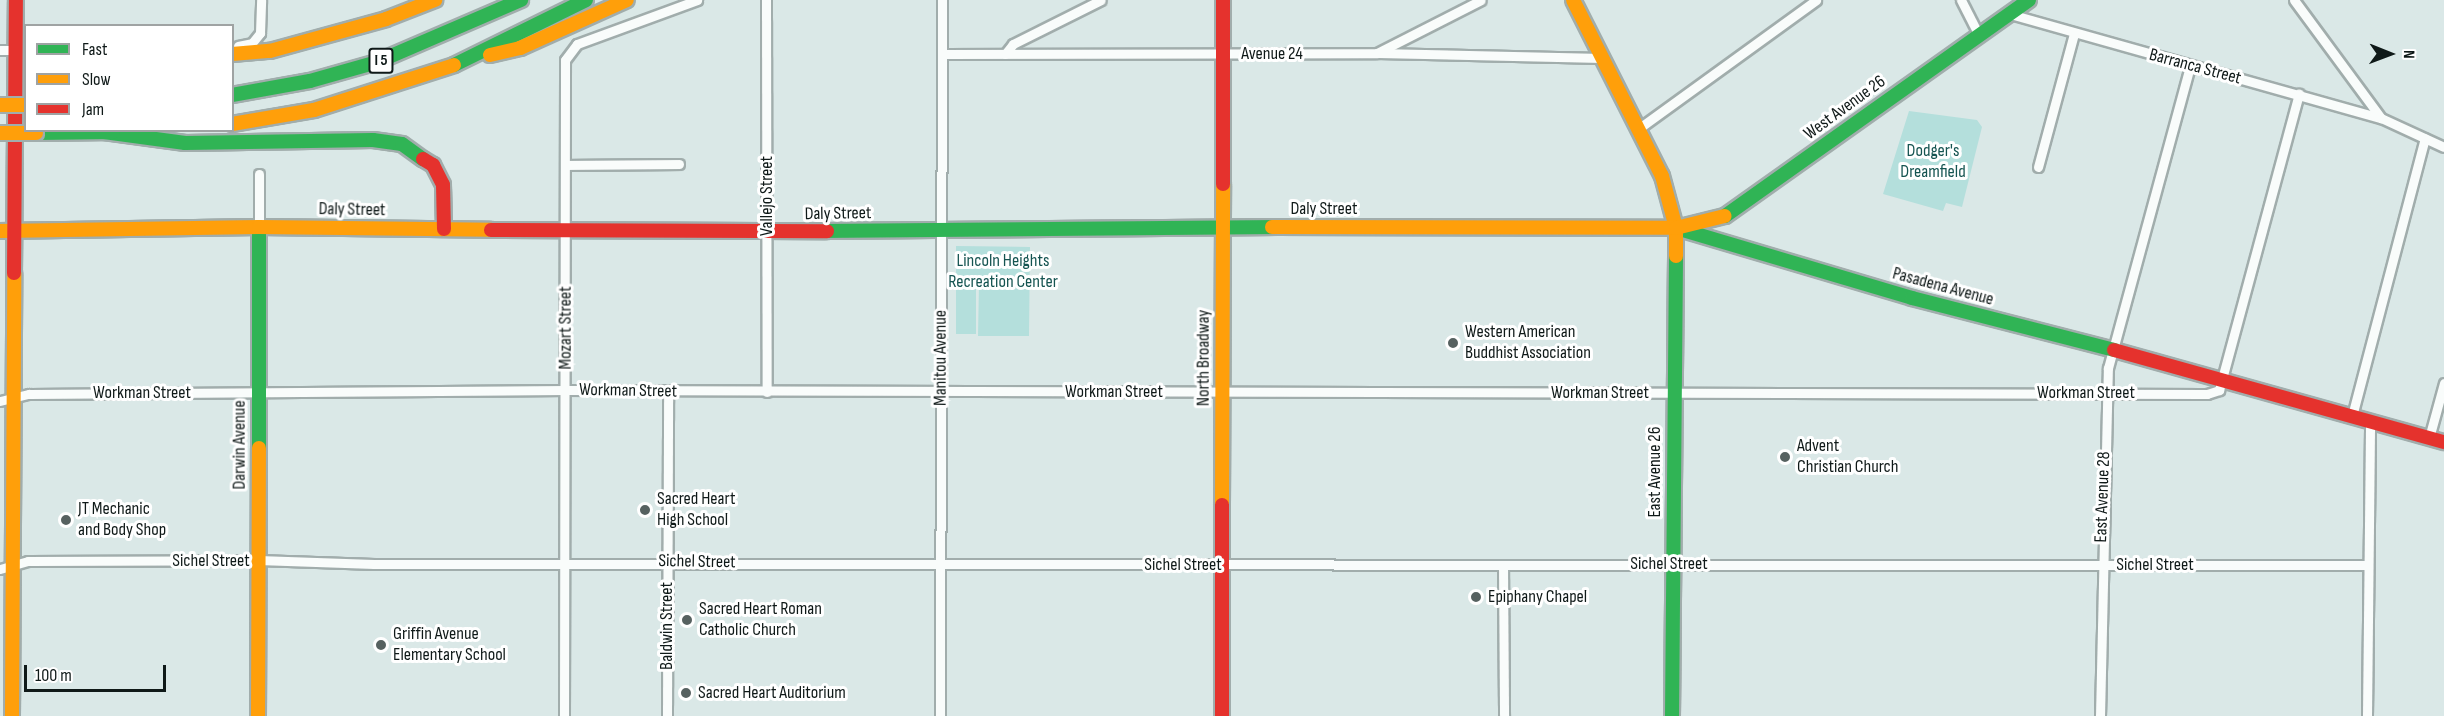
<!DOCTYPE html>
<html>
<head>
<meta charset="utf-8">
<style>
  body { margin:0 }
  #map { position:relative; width:2444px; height:716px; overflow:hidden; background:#dae8e7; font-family:"Sofia Sans Condensed",sans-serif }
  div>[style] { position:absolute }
  .green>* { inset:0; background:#b4dfdc; transform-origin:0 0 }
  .roads { filter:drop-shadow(2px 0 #a1adac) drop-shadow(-2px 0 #a1adac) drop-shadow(0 2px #a1adac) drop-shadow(0 -2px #a1adac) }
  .street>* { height:9px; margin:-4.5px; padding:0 4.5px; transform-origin:4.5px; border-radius:4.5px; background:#f9fcfb }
  .fast>* { height:14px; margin:-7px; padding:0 7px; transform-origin:7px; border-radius:7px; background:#30b455 }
  .slow>* { height:14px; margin:-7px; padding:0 7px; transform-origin:7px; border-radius:7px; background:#ff9f0a }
  .jam>* { height:14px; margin:-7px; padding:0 7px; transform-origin:7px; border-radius:7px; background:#e5322d }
  .bridges { filter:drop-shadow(2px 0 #a1adac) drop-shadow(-2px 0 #a1adac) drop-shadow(0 2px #a1adac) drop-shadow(0 -2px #a1adac) }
  .slow-bridge>* { height:14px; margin:-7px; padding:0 7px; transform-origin:7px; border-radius:7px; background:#ff9f0a }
  .dots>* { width:16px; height:16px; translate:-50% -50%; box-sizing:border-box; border:3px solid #fff; border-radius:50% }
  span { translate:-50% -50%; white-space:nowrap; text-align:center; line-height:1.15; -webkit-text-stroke:6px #fff; paint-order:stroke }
  .shield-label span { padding:2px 4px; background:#fff; border:2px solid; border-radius:4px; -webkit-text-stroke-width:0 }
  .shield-label { font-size:16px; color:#0f1918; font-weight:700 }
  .street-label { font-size:18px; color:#0f1918 }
  .park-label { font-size:18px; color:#155451 }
  .poi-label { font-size:18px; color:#0f1918 }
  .left { translate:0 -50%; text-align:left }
  .legend { position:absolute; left:24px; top:24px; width:210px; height:108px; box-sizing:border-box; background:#fff; border:2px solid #9fa3a3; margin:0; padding:8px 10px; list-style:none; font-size:18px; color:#0f1918 }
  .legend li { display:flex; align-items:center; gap:12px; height:30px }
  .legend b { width:30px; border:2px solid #9fa3a3 }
  .north { position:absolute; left:2360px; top:24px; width:60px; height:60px; -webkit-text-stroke:4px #fff; paint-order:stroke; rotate:91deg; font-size:16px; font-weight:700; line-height:24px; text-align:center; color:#0f1918 }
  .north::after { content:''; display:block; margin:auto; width:21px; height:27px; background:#0f1918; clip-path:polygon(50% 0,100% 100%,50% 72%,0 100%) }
  .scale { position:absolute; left:24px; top:665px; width:142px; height:27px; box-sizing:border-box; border:3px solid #0f1918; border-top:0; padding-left:8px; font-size:18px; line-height:21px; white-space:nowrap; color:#0f1918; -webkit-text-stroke:4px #fff; paint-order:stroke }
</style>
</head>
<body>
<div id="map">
  <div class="green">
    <div style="clip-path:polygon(1909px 111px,1977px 120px,1982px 127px,1962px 207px,1946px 203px,1943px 211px,1883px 194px)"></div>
    <div style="clip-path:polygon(956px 246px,1030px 247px,1029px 336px,978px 336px,979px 284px,956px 283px)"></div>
    <div style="left:976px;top:285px;width:49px;height:20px;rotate:90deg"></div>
  </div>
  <div class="roads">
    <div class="street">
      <div style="left:766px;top:0;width:392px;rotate:89.9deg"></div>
      <div style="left:1961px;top:0;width:39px;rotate:63deg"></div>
      <div style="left:2294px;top:0;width:147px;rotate:53.6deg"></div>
      <div style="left:2010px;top:14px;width:385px;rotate:15.7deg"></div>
      <div style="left:2381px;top:118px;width:69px;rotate:24.7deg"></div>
      <div style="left:238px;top:46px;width:14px;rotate:-12deg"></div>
      <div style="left:252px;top:43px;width:13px;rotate:-51deg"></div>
      <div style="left:260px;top:33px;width:33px;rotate:-88deg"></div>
      <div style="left:0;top:50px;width:15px"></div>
      <div style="left:1379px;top:52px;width:114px;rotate:-27deg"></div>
      <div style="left:942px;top:54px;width:435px;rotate:-0.1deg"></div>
      <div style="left:1377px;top:53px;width:225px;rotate:1.3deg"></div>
      <div style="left:1005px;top:54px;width:13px;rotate:-51deg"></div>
      <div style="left:1013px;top:44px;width:98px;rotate:-26.6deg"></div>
      <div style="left:1638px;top:129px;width:220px;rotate:-35.9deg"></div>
      <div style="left:566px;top:165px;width:113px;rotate:-0.5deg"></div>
      <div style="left:2038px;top:167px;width:138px;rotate:-74.9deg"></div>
      <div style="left:259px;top:227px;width:53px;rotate:-90deg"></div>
      <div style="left:0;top:401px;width:30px;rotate:-14deg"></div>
      <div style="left:29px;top:394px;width:537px;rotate:-0.43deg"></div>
      <div style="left:566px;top:390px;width:1641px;rotate:0.14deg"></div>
      <div style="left:2207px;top:394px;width:13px;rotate:-18deg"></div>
      <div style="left:2219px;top:390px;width:307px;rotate:-74.9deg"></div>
      <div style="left:2352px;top:416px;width:287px;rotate:-75.3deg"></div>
      <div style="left:2429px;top:438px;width:57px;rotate:-74.7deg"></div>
      <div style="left:1503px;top:565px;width:151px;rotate:89.6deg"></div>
      <div style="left:0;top:569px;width:29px;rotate:-16deg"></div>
      <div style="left:28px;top:561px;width:230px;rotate:-0.2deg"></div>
      <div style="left:258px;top:560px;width:116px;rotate:2deg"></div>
      <div style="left:374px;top:564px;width:1993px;rotate:0.03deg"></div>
      <div style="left:564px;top:716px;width:656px;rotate:-89.91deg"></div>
      <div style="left:565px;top:60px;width:20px;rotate:-53deg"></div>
      <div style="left:577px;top:44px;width:128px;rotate:-20.1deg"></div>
      <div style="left:667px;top:716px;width:324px;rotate:-89.8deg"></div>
      <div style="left:940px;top:716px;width:716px;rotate:-89.84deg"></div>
      <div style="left:2100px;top:716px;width:348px;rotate:-88.7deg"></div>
      <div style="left:2108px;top:368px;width:313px;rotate:-74.8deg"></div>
      <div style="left:2367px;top:716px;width:295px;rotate:-89.4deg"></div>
    </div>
    <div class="fast">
      <div style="left:454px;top:65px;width:147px;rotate:-26.2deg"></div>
      <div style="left:232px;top:95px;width:79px;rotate:-10.2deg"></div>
      <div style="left:310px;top:81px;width:70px;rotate:-15.8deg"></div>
      <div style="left:377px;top:62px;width:157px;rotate:-23.3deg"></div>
      <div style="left:104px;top:132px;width:82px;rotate:7.7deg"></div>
      <div style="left:185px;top:143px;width:188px;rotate:-0.9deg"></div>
      <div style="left:373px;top:140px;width:29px;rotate:8deg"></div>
      <div style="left:402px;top:144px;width:26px;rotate:36deg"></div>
      <div style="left:36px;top:133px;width:77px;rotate:-0.7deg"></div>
      <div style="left:1725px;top:216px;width:373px;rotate:-35.4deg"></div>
      <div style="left:1676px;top:228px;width:246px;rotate:16.5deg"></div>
      <div style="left:1912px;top:298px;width:209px;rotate:14.4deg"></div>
      <div style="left:827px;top:231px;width:445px;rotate:-0.5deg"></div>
      <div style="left:259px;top:448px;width:221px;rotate:-90deg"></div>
      <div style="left:1672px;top:716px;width:460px;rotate:-89.5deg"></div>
    </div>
    <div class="slow">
      <div style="left:1573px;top:0;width:197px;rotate:63.2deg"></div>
      <div style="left:1662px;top:176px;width:54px;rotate:74.9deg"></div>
      <div style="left:1676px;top:228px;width:28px;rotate:90deg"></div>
      <div style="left:232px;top:54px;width:38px;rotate:-5deg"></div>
      <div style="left:270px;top:51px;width:120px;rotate:-15.4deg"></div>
      <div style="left:386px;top:19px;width:53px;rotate:-21.2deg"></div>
      <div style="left:490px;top:55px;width:31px;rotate:-13deg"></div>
      <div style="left:520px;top:48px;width:117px;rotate:-24.2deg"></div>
      <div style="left:232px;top:124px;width:83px;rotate:-9.7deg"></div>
      <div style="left:314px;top:110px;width:147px;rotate:-17.8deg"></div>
      <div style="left:1272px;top:227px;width:404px;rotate:0.1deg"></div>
      <div style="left:1676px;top:228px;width:50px;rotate:-13.8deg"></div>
      <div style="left:0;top:231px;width:259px;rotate:-0.9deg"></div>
      <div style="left:259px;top:227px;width:232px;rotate:0.7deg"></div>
      <div style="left:1222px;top:505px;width:321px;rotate:-89.8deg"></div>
      <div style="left:12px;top:716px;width:443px;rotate:-89.7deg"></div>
      <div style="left:258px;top:716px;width:268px;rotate:-89.8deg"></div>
    </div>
    <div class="jam">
      <div style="left:423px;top:159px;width:12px;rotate:31deg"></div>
      <div style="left:433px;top:165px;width:22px;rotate:63deg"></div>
      <div style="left:443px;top:185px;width:44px;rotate:88.7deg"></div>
      <div style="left:1223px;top:184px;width:184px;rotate:-90deg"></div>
      <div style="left:491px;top:230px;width:336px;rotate:0.2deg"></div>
      <div style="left:14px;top:273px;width:273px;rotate:-89.6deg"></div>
      <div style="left:2114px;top:350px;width:343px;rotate:15.6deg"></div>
      <div style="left:1222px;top:716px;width:211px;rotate:-90deg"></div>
    </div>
  </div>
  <div class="bridges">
    <div class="slow-bridge">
      <div style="left:0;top:105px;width:26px"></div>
      <div style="left:0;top:133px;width:36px"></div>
    </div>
  </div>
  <div class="dots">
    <div style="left:1453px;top:343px;background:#566160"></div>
    <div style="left:1785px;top:457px;background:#566160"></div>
    <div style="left:645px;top:510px;background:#566160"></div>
    <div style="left:66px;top:520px;background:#566160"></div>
    <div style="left:1476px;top:597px;background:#566160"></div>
    <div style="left:687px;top:620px;background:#566160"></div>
    <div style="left:381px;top:645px;background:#566160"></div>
    <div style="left:686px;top:693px;background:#566160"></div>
  </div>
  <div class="shield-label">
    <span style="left:381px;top:61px">I 5</span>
  </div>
  <div class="street-label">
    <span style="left:1272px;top:54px">Avenue 24</span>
    <span style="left:2195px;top:67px;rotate:15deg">Barranca Street</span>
    <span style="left:1845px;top:108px;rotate:-36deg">West Avenue 26</span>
    <span style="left:767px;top:196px;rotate:-90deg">Vallejo Street</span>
    <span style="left:1324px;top:209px">Daly Street</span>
    <span style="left:352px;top:210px;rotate:1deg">Daly Street</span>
    <span style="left:838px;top:214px;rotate:-1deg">Daly Street</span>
    <span style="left:1943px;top:287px;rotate:15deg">Pasadena Avenue</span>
    <span style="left:566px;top:328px;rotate:-90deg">Mozart Street</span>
    <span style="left:941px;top:358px;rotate:-90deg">Manitou Avenue</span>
    <span style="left:1204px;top:358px;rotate:-90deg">North Broadway</span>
    <span style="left:628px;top:391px;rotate:1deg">Workman Street</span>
    <span style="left:1114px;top:392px">Workman Street</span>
    <span style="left:142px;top:393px">Workman Street</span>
    <span style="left:1600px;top:393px">Workman Street</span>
    <span style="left:2086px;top:393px">Workman Street</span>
    <span style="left:240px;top:445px;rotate:-90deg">Darwin Avenue</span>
    <span style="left:1655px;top:472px;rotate:-90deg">East Avenue 26</span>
    <span style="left:2103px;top:497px;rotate:-88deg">East Avenue 28</span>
    <span style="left:211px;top:561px">Sichel Street</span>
    <span style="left:697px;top:562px;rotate:1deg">Sichel Street</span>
    <span style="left:1669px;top:564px">Sichel Street</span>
    <span style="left:1183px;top:565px">Sichel Street</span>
    <span style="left:2155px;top:565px">Sichel Street</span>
    <span style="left:667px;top:626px;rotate:-90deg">Baldwin Street</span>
  </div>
  <div class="park-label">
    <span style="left:1933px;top:162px">Dodger's<br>Dreamfield</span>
    <span style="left:1003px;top:272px">Lincoln Heights<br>Recreation Center</span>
  </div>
  <div class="poi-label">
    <span class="left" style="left:1465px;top:343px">Western American<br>Buddhist Association</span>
    <span class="left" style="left:1797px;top:457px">Advent<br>Christian Church</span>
    <span class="left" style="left:657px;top:510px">Sacred Heart<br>High School</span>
    <span class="left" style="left:78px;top:520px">JT Mechanic<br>and Body Shop</span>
    <span class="left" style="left:1488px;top:597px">Epiphany Chapel</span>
    <span class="left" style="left:699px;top:620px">Sacred Heart Roman<br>Catholic Church</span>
    <span class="left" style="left:393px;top:645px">Griffin Avenue<br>Elementary School</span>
    <span class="left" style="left:698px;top:693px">Sacred Heart Auditorium</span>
  </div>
  <ul class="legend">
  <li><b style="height:8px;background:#30b455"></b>Fast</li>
  <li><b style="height:8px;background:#ff9f0a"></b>Slow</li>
  <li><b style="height:8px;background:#e5322d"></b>Jam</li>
  </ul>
  <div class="north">N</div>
  <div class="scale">100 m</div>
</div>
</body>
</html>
